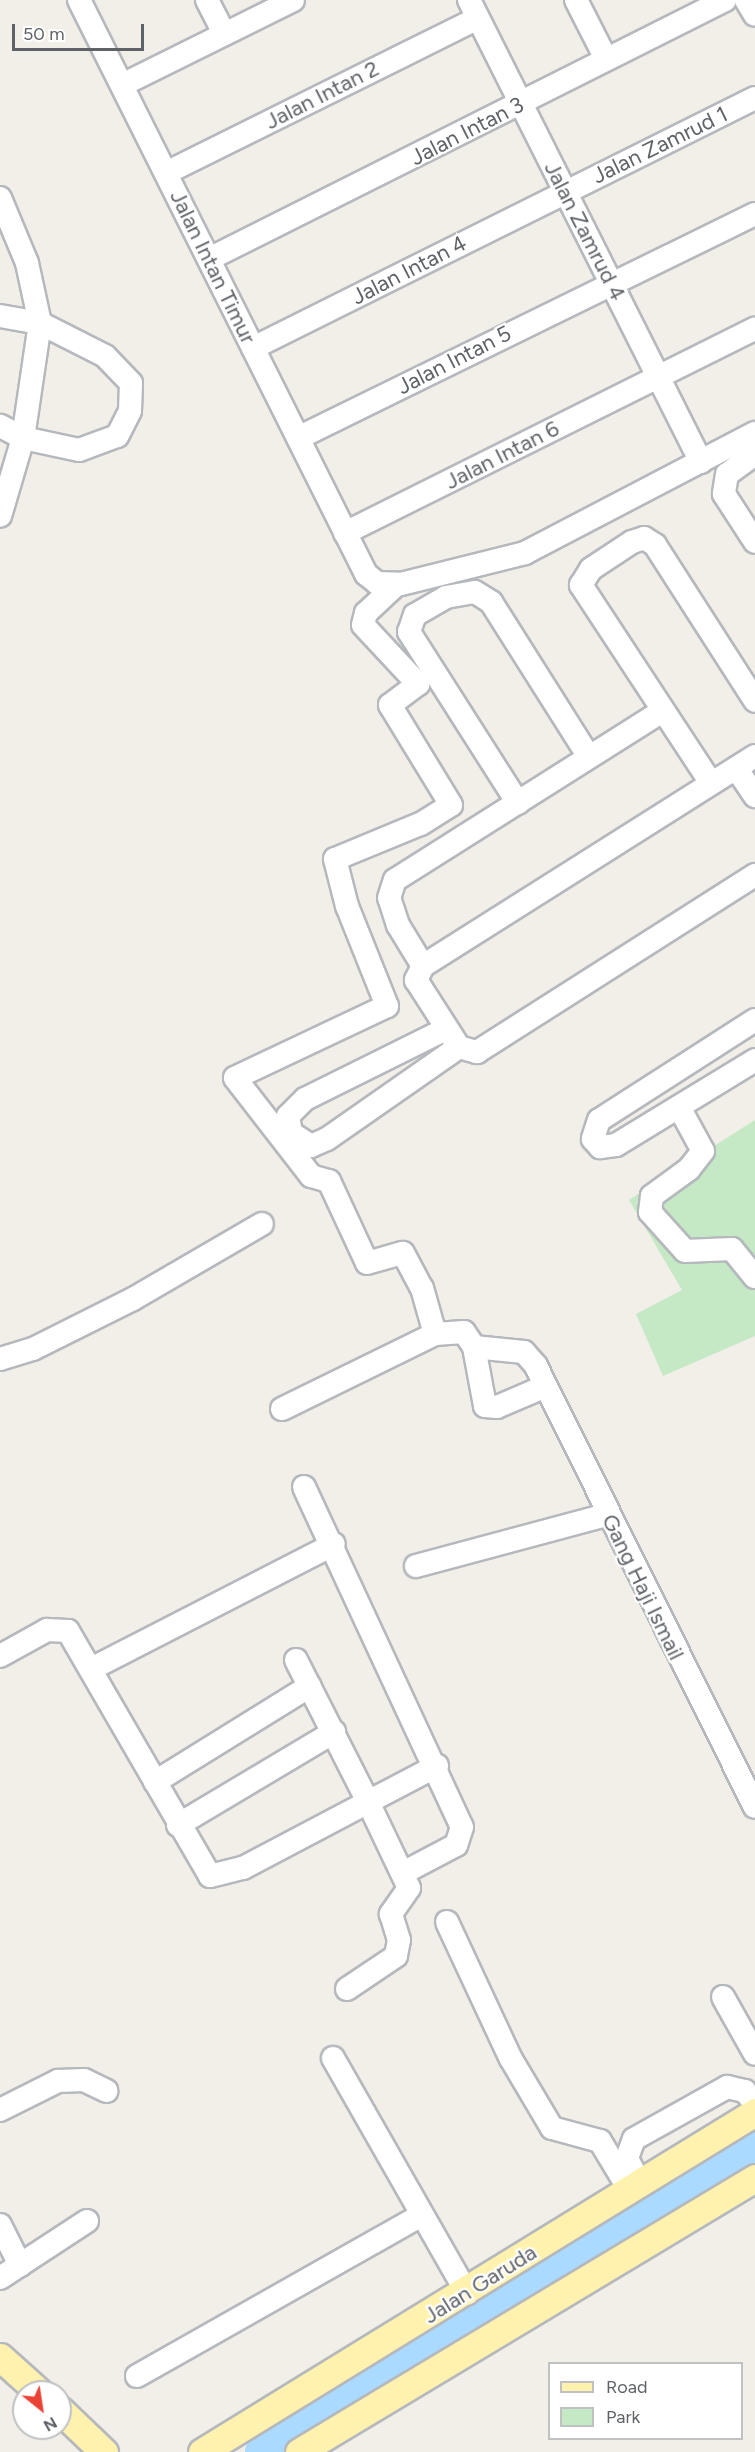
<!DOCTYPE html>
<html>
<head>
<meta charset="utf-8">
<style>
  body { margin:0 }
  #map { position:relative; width:755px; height:2452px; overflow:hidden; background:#f1efe8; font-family:Figtree,sans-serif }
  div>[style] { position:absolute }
  .green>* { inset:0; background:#c5e8c5 }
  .river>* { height:32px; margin:-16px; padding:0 16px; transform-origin:16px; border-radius:16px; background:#aadaff }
  .roads { filter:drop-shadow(2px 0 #b5b8bc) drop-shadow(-2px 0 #b5b8bc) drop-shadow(0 2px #b5b8bc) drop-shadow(0 -2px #b5b8bc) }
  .minor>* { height:22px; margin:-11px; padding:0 11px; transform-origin:11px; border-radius:11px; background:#fff }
  .major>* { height:27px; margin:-13.5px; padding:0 13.5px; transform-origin:13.5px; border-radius:13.5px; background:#fff2af }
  span { translate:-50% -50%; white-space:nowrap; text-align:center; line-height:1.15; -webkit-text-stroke:4.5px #fff; paint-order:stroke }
  .street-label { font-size:22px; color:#5f6368 }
  .legend { position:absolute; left:548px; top:2362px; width:195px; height:78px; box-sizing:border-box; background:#fff; border:2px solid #bfc1c3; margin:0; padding:8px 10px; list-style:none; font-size:18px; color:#5f6368 }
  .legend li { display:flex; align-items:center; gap:12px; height:30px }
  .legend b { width:30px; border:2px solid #bfc1c3 }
  .north { position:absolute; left:12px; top:2380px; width:60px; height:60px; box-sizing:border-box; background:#fff; border:2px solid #bfc1c3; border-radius:50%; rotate:150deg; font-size:16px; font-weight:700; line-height:24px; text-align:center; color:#5f6368 }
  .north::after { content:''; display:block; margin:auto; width:21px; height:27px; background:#ea4335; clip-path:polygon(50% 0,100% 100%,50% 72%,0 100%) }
  .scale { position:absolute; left:12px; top:24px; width:132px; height:27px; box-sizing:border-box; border:3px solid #5f6368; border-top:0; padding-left:8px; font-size:18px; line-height:21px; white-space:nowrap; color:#5f6368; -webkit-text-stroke:4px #fff; paint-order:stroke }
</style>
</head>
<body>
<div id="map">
  <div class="green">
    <div style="clip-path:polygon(755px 1120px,755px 1336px,663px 1376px,636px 1314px,682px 1290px,629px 1200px)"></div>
  </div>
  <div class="river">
    <div style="left:261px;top:2452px;width:581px;rotate:-31.69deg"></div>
  </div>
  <div class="roads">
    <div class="minor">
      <div style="left:79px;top:0;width:642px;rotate:63.43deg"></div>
      <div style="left:366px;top:574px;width:14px;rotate:39deg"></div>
      <div style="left:377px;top:583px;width:24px;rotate:2deg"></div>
      <div style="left:401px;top:584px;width:128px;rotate:-14deg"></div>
      <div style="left:525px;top:553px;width:259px;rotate:-27.6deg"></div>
      <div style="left:207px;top:0;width:38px;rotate:63deg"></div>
      <div style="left:469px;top:0;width:517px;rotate:63.34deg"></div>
      <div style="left:576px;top:0;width:66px;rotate:63deg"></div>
      <div style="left:746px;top:0;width:17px;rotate:59deg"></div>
      <div style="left:122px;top:85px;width:191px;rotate:-26.4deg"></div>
      <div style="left:166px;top:173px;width:348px;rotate:-26.4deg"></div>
      <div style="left:0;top:198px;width:70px;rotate:67.4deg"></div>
      <div style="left:27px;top:263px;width:61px;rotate:77.8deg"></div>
      <div style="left:40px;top:323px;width:116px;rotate:98.4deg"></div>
      <div style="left:23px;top:438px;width:81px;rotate:106.4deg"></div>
      <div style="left:209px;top:259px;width:577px;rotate:-26.65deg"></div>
      <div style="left:0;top:316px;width:41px;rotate:9.9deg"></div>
      <div style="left:40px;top:323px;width:73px;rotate:26.9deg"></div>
      <div style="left:105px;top:356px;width:37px;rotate:46deg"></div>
      <div style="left:131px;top:383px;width:28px;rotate:92deg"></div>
      <div style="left:130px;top:411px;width:28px;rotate:117deg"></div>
      <div style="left:117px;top:436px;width:40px;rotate:159.8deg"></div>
      <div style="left:79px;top:450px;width:57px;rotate:-167.9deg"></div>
      <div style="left:23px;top:438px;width:26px;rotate:-152deg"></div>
      <div style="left:253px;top:348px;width:561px;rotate:-26.47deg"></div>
      <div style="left:298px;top:438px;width:509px;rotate:-26.11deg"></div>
      <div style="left:755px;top:454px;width:34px;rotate:144deg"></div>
      <div style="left:727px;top:474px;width:20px;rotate:99deg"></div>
      <div style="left:724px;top:494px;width:57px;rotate:57.1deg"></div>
      <div style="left:345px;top:533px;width:458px;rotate:-26.5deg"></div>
      <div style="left:396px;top:585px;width:41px;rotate:137deg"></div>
      <div style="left:366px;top:613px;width:12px;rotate:104deg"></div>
      <div style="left:363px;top:625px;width:81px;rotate:47deg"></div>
      <div style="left:418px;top:684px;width:35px;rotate:143deg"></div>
      <div style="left:390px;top:705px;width:117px;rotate:58.6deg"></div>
      <div style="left:451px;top:805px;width:36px;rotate:148deg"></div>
      <div style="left:420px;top:824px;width:92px;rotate:157.6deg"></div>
      <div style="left:335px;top:859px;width:49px;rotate:75.7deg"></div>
      <div style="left:347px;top:906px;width:108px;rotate:68.2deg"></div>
      <div style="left:387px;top:1006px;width:168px;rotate:154.7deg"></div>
      <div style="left:235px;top:1078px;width:124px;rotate:52.2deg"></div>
      <div style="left:311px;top:1176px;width:19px;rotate:16deg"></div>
      <div style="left:329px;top:1181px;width:90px;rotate:65.1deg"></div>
      <div style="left:367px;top:1263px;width:37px;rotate:-16deg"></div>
      <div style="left:403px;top:1253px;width:40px;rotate:62deg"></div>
      <div style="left:422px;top:1288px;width:48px;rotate:74.2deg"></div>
      <div style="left:755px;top:756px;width:393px;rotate:147.7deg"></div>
      <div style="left:423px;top:966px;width:16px;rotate:117deg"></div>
      <div style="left:416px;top:980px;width:80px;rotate:57.3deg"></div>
      <div style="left:459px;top:1047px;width:19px;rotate:16deg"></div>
      <div style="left:477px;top:1052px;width:330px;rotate:-32.5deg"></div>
      <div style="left:736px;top:768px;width:34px;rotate:56deg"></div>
      <div style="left:711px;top:783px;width:237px;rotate:-123.3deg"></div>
      <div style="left:581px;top:585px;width:19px;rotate:-58deg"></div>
      <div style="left:591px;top:569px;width:49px;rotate:-33.4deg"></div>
      <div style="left:632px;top:542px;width:13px;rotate:-18deg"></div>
      <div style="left:644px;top:538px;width:13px;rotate:32deg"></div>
      <div style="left:655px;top:545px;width:185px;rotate:57.3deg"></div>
      <div style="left:518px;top:803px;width:203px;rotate:-122.5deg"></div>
      <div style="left:409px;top:632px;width:18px;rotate:-71deg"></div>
      <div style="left:415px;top:615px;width:36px;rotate:-30deg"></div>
      <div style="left:446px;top:597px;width:29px;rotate:-10deg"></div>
      <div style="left:475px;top:592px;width:19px;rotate:32deg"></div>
      <div style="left:491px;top:602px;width:183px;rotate:57.7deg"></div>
      <div style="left:423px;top:966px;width:48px;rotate:-121.4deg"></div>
      <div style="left:398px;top:925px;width:28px;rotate:-108deg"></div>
      <div style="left:389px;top:898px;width:19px;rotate:-72deg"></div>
      <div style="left:395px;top:880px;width:316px;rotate:-32.3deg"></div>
      <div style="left:755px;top:1020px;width:185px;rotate:147.3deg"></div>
      <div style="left:599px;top:1120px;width:20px;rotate:108deg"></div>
      <div style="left:593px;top:1139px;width:11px;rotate:49deg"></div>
      <div style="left:600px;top:1147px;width:16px;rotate:-7deg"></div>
      <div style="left:616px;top:1145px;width:163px;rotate:-31.4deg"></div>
      <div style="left:446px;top:1029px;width:157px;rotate:153.6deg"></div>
      <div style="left:305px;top:1099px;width:24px;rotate:135deg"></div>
      <div style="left:288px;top:1116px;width:17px;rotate:80deg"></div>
      <div style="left:291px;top:1133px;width:24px;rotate:33deg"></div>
      <div style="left:311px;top:1146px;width:17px;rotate:-24deg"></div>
      <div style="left:327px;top:1139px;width:161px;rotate:-34.9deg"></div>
      <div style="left:679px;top:1107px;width:50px;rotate:61.4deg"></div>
      <div style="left:703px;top:1151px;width:23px;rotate:128deg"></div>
      <div style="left:689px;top:1169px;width:46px;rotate:143.9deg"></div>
      <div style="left:652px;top:1196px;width:16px;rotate:97deg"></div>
      <div style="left:650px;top:1212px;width:52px;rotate:48.1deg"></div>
      <div style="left:685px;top:1251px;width:47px;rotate:-2.4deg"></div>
      <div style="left:732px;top:1249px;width:36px;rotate:51deg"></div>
      <div style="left:474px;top:1347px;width:50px;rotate:5.7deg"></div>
      <div style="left:524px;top:1352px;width:18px;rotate:49deg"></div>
      <div style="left:536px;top:1366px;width:492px;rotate:63.6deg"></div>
      <div style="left:0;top:1359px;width:34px;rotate:-17deg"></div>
      <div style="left:33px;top:1349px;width:112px;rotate:-26.6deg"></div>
      <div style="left:133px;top:1299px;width:149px;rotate:-30.2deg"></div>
      <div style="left:282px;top:1409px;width:170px;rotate:-26.1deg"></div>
      <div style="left:435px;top:1334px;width:29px;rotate:-4deg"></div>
      <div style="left:464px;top:1332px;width:18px;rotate:56deg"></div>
      <div style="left:474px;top:1347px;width:60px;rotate:79.4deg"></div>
      <div style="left:485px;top:1406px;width:12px;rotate:5deg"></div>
      <div style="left:497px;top:1407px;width:51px;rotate:-23.1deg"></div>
      <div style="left:304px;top:1487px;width:375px;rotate:65.1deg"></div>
      <div style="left:462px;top:1827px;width:19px;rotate:108deg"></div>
      <div style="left:456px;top:1845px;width:60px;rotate:152.2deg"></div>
      <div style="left:416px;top:1566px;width:198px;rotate:-15deg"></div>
      <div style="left:0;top:1656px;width:54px;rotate:-29deg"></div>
      <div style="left:47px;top:1630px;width:21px;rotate:3deg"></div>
      <div style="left:68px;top:1631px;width:283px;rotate:59.9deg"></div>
      <div style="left:210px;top:1876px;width:34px;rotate:-14deg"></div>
      <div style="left:243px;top:1868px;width:141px;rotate:-27.8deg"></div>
      <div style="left:368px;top:1802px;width:95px;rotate:64.5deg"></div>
      <div style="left:409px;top:1888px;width:32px;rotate:125deg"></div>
      <div style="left:391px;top:1914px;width:27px;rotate:73deg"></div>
      <div style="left:399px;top:1940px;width:16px;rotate:101deg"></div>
      <div style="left:396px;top:1956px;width:59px;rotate:146deg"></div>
      <div style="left:296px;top:1660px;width:159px;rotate:63.1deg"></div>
      <div style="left:368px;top:1802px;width:78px;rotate:-27.6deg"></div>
      <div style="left:91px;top:1669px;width:273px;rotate:-27.2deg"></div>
      <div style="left:155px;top:1782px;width:182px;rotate:-31.8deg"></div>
      <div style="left:178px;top:1825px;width:182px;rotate:-30.8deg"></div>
      <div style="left:447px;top:1922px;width:151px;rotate:65deg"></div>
      <div style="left:511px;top:2059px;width:80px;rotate:59.3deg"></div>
      <div style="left:552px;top:2128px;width:50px;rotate:15.2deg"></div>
      <div style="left:600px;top:2141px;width:56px;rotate:58.9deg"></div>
      <div style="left:723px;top:1997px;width:65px;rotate:60.7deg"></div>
      <div style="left:333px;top:2058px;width:271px;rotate:60.3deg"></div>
      <div style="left:0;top:2110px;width:65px;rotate:-26.6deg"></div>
      <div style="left:58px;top:2081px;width:26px;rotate:-2deg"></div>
      <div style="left:84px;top:2080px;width:25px;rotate:26deg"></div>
      <div style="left:639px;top:2182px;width:27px;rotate:-117deg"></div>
      <div style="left:627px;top:2158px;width:20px;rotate:-70deg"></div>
      <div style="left:634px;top:2139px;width:107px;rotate:-29.2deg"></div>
      <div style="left:727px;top:2087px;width:18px;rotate:13deg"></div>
      <div style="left:745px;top:2091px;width:16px;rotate:52deg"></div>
      <div style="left:0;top:2225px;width:45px;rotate:63.4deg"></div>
      <div style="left:0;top:2278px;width:104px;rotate:-33.2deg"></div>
      <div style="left:137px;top:2376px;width:326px;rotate:-29.5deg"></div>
    </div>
    <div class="major">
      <div style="left:0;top:2357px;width:52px;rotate:41.9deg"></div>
      <div style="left:60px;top:2410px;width:61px;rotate:43.7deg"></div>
      <div style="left:202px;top:2452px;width:649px;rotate:-31.58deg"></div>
      <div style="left:299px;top:2452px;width:532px;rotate:-31deg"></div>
    </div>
  </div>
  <div class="street-label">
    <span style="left:322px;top:95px;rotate:-27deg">Jalan Intan 2</span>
    <span style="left:467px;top:131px;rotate:-27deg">Jalan Intan 3</span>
    <span style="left:660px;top:145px;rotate:-26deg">Jalan Zamrud 1</span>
    <span style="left:585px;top:231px;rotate:63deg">Jalan Zamrud 4</span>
    <span style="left:213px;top:267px;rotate:64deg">Jalan Intan Timur</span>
    <span style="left:409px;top:270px;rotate:-27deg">Jalan Intan 4</span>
    <span style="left:454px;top:360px;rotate:-27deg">Jalan Intan 5</span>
    <span style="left:502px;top:455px;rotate:-27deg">Jalan Intan 6</span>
    <span style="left:643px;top:1587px;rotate:64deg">Gang Haji Ismail</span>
    <span style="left:480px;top:2284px;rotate:-32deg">Jalan Garuda</span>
  </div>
  <ul class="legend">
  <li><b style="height:8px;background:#fff2af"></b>Road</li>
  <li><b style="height:16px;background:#c5e8c5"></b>Park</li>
  </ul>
  <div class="north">N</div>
  <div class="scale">50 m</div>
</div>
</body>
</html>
